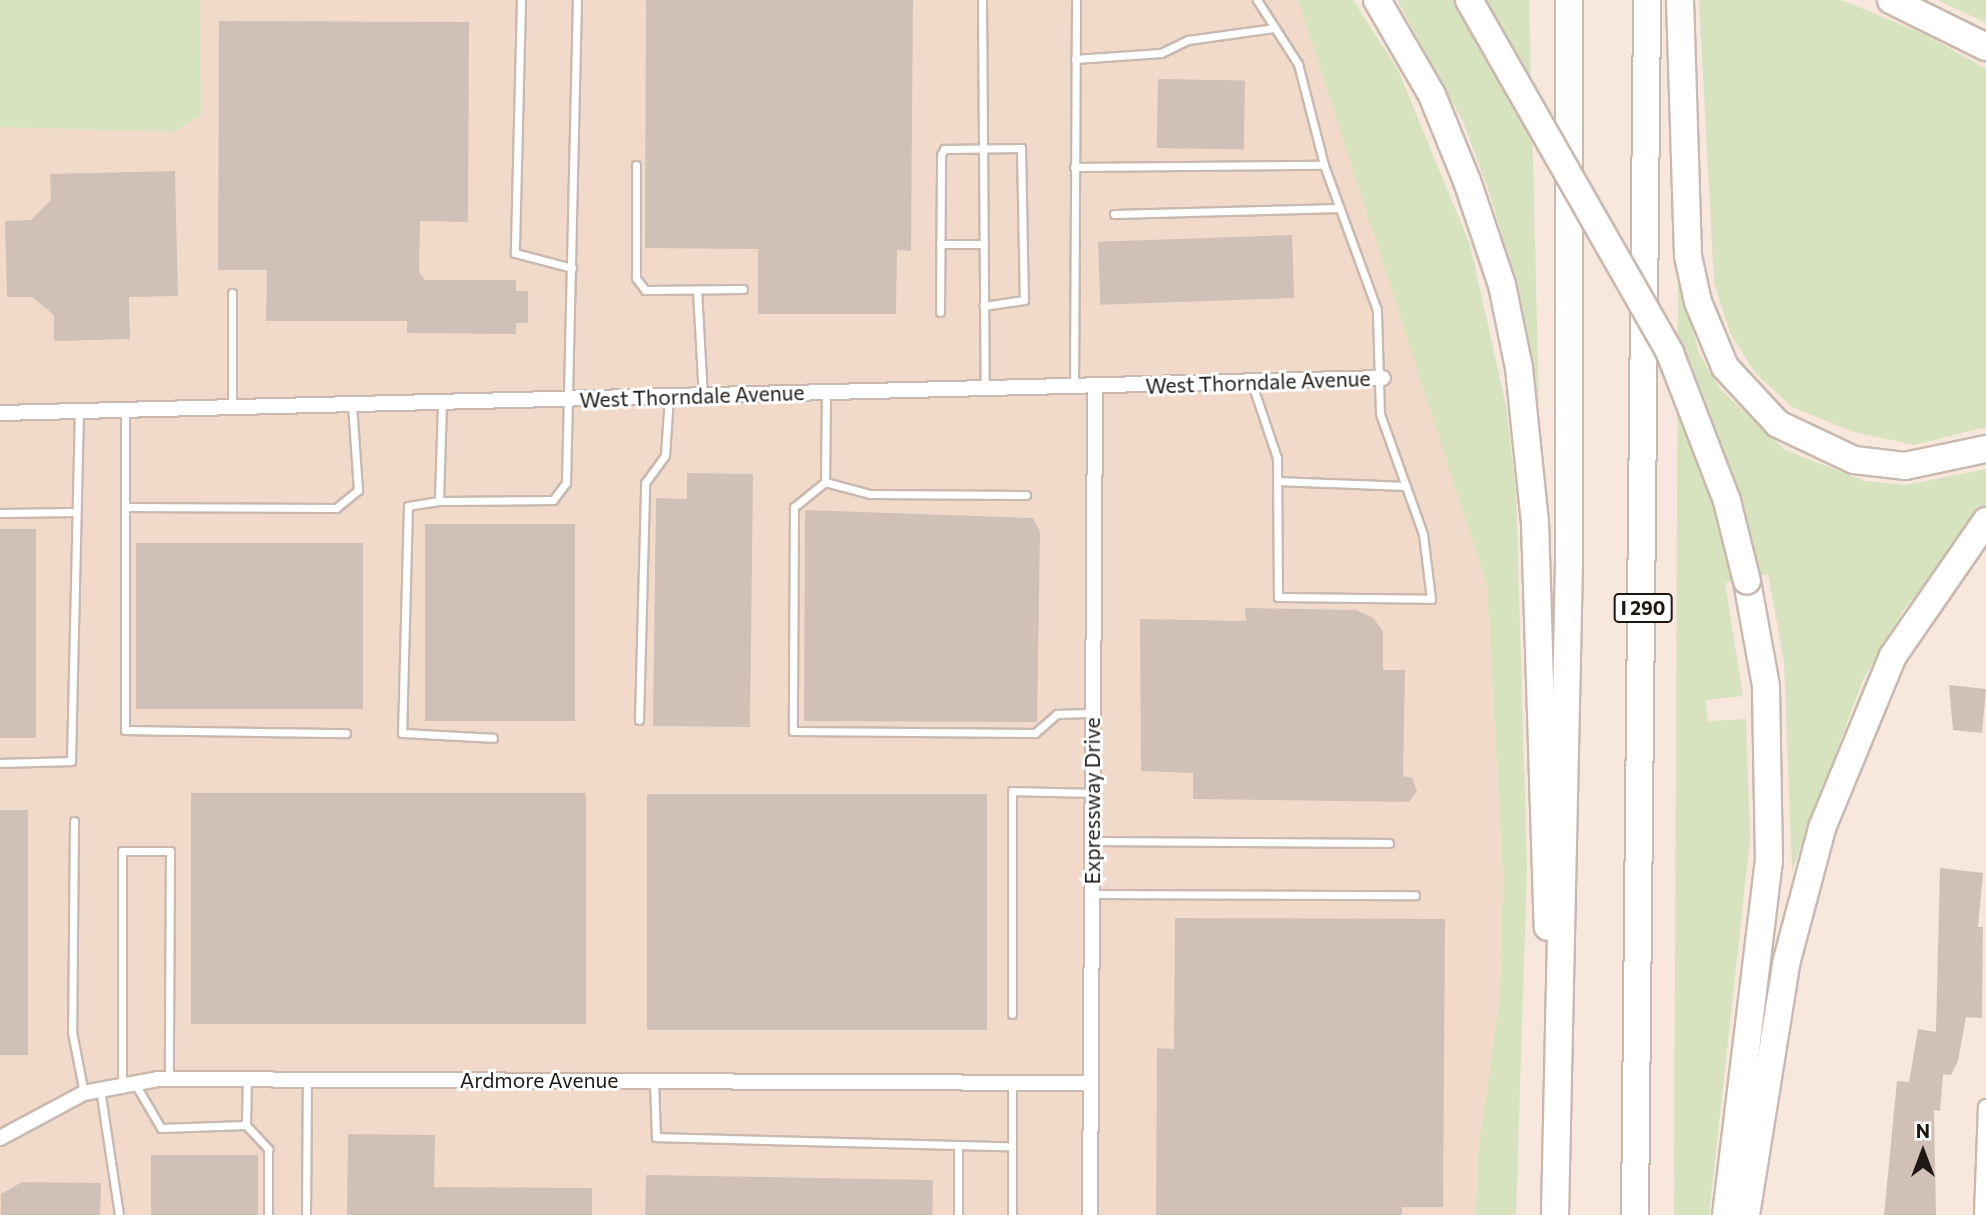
<!DOCTYPE html>
<html>
<head>
<meta charset="utf-8">
<style>
  body { margin:0 }
  #map { position:relative; width:1986px; height:1215px; overflow:hidden; background:#f7e7dc; font-family:Commissioner,sans-serif }
  div>[style] { position:absolute }
  .built>* { inset:0; background:#f2dacb }
  .green>* { inset:0; background:#d7e2be }
  .building>* { inset:0; background:#d1c0b6; transform-origin:0 0 }
  .roads { filter:drop-shadow(2px 0 #c9b9af) drop-shadow(-2px 0 #c9b9af) drop-shadow(0 2px #c9b9af) drop-shadow(0 -2px #c9b9af) }
  .lane>* { height:7px; margin:-3.5px; padding:0 3.5px; transform-origin:3.5px; border-radius:3.5px; background:#fff }
  .street>* { height:14px; margin:-7px; padding:0 7px; transform-origin:7px; border-radius:7px; background:#fff }
  .highway>* { height:26px; margin:-13px; padding:0 13px; transform-origin:13px; border-radius:13px; background:#fff }
  .bridges { filter:drop-shadow(2px 0 #c9b9af) drop-shadow(-2px 0 #c9b9af) drop-shadow(0 2px #c9b9af) drop-shadow(0 -2px #c9b9af) }
  .highway-bridge>* { height:26px; margin:-13px; padding:0 13px; transform-origin:13px; border-radius:13px; background:#fff }
  span { translate:-50% -50%; white-space:nowrap; text-align:center; line-height:1.15; -webkit-text-stroke:6px #fff; paint-order:stroke }
  .shield-label span { padding:2px 5px; background:#fff; border:2px solid; border-radius:5px; -webkit-text-stroke-width:0 }
  .shield-label { font-size:19px; color:#1d1814; font-weight:700 }
  .street-label { font-size:21px; color:#1d1814 }
  .north { position:absolute; left:1888px; top:1117px; width:70px; height:70px; -webkit-text-stroke:5px #fff; paint-order:stroke; rotate:0deg; font-size:19px; font-weight:700; line-height:28px; text-align:center; color:#1d1814 }
  .north::after { content:''; display:block; margin:auto; width:24px; height:32px; background:#1d1814; clip-path:polygon(50% 0,100% 100%,50% 72%,0 100%) }
</style>
</head>
<body>
<div id="map">
  <div class="built">
    <div style="clip-path:polygon(200px 0,1298px 0,1342px 120px,1487px 587px,1503px 876px,1500px 995px,1477px 1159px,1476px 1215px,0 1215px,0 127px,173px 132px,201px 115px)"></div>
  </div>
  <div class="green">
    <div style="clip-path:polygon(0 0,200px 0,201px 115px,174px 132px,0 127px)"></div>
    <div style="clip-path:polygon(1298px 0,1353px 0,1398px 70px,1470px 245px,1506px 406px,1516px 491px,1527px 866px,1516px 1215px,1476px 1215px,1477px 1159px,1500px 995px,1503px 876px,1487px 587px)"></div>
    <div style="clip-path:polygon(1397px 0,1529px 0,1539px 406px,1515px 279px,1489px 192px,1464px 124px)"></div>
    <div style="clip-path:polygon(1699px 0,1841px 0,1924px 34px,1986px 69px,1986px 427px,1915px 445px,1853px 432px,1792px 407px,1756px 374px,1730px 333px,1714px 282px)"></div>
    <div style="clip-path:polygon(1938px 0,1986px 0,1986px 23px)"></div>
    <div style="clip-path:polygon(1678px 277px,1699px 353px,1720px 389px,1785px 450px,1865px 481px,1906px 485px,1986px 469px,1986px 504px,1903px 611px,1863px 680px,1792px 871px,1784px 661px,1768px 574px,1725px 583px,1743px 696px,1705px 700px,1708px 721px,1746px 719px,1750px 839px,1709px 1215px,1674px 1215px)"></div>
  </div>
  <div class="building">
    <div style="clip-path:polygon(646px 0,913px 0,911px 251px,897px 250px,896px 314px,758px 314px,758px 249px,645px 248px)"></div>
    <div style="clip-path:polygon(219px 21px,469px 22px,468px 222px,420px 221px,419px 272px,425px 280px,516px 280px,516px 291px,528px 291px,528px 323px,516px 323px,516px 334px,407px 333px,407px 321px,266px 321px,267px 270px,218px 270px)"></div>
    <div style="left:1158px;top:79px;width:87px;height:69px;rotate:1deg"></div>
    <div style="clip-path:polygon(175px 171px,178px 296px,129px 297px,130px 339px,54px 341px,54px 315px,32px 297px,7px 297px,5px 221px,31px 220px,51px 200px,50px 174px)"></div>
    <div style="left:1292px;top:235px;width:63px;height:194px;rotate:88deg"></div>
    <div style="clip-path:polygon(687px 473px,753px 474px,750px 727px,653px 726px,656px 498px,687px 499px)"></div>
    <div style="clip-path:polygon(805px 510px,1033px 518px,1040px 532px,1037px 722px,804px 721px)"></div>
    <div style="left:425px;top:524px;width:150px;height:197px"></div>
    <div style="left:0;top:529px;width:36px;height:209px"></div>
    <div style="left:136px;top:543px;width:227px;height:166px"></div>
    <div style="clip-path:polygon(1245px 608px,1356px 610px,1373px 618px,1383px 631px,1383px 670px,1405px 670px,1403px 776px,1412px 778px,1417px 791px,1409px 802px,1193px 799px,1193px 773px,1141px 771px,1140px 619px,1246px 621px)"></div>
    <div style="clip-path:polygon(1949px 685px,1986px 689px,1982px 733px,1953px 730px)"></div>
    <div style="left:191px;top:793px;width:395px;height:231px"></div>
    <div style="left:647px;top:794px;width:340px;height:236px"></div>
    <div style="left:0;top:810px;width:28px;height:245px"></div>
    <div style="clip-path:polygon(1940px 868px,1983px 873px,1978px 927px,1983px 927px,1982px 1018px,1966px 1017px,1958px 1061px,1951px 1075px,1943px 1074px,1940px 1111px,1934px 1110px,1936px 1215px,1884px 1215px,1897px 1081px,1909px 1082px,1918px 1029px,1936px 1032px)"></div>
    <div style="clip-path:polygon(1175px 918px,1445px 919px,1443px 1207px,1402px 1207px,1402px 1215px,1156px 1215px,1157px 1048px,1174px 1049px)"></div>
    <div style="clip-path:polygon(348px 1134px,435px 1135px,434px 1187px,592px 1188px,592px 1215px,347px 1215px)"></div>
    <div style="left:151px;top:1155px;width:107px;height:60px"></div>
    <div style="left:646px;top:1175px;width:287px;height:40px;rotate:1deg"></div>
    <div style="clip-path:polygon(22px 1182px,101px 1183px,100px 1215px,1px 1215px,1px 1194px)"></div>
  </div>
  <div class="roads">
    <div class="lane">
      <div style="left:521px;top:0;width:253px;rotate:91.4deg"></div>
      <div style="left:515px;top:253px;width:59px;rotate:14.7deg"></div>
      <div style="left:982px;top:0;width:389px;rotate:89.6deg"></div>
      <div style="left:1075px;top:59px;width:86px;rotate:-4deg"></div>
      <div style="left:1161px;top:53px;width:30px;rotate:-26deg"></div>
      <div style="left:1188px;top:40px;width:88px;rotate:-7.9deg"></div>
      <div style="left:636px;top:165px;width:113px;rotate:90deg"></div>
      <div style="left:636px;top:278px;width:15px;rotate:53deg"></div>
      <div style="left:645px;top:290px;width:98px;rotate:-0.6deg"></div>
      <div style="left:1074px;top:167px;width:250px;rotate:-0.5deg"></div>
      <div style="left:1114px;top:214px;width:226px;rotate:-1.5deg"></div>
      <div style="left:940px;top:244px;width:42px"></div>
      <div style="left:697px;top:290px;width:106px;rotate:86.8deg"></div>
      <div style="left:232px;top:293px;width:116px;rotate:90deg"></div>
      <div style="left:940px;top:312px;width:157px;rotate:-89.6deg"></div>
      <div style="left:941px;top:155px;width:7px;rotate:-63deg"></div>
      <div style="left:944px;top:149px;width:77px;rotate:-0.7deg"></div>
      <div style="left:1021px;top:148px;width:152px;rotate:88.9deg"></div>
      <div style="left:1024px;top:300px;width:41px;rotate:171.7deg"></div>
      <div style="left:1251px;top:381px;width:81px;rotate:71.3deg"></div>
      <div style="left:1277px;top:458px;width:139px;rotate:89.6deg"></div>
      <div style="left:1278px;top:597px;width:153px;rotate:0.7deg"></div>
      <div style="left:1431px;top:599px;width:65px;rotate:-97deg"></div>
      <div style="left:1423px;top:534px;width:127px;rotate:-109.7deg"></div>
      <div style="left:1380px;top:414px;width:104px;rotate:-91.7deg"></div>
      <div style="left:1377px;top:310px;width:154px;rotate:-110.1deg"></div>
      <div style="left:1324px;top:165px;width:104px;rotate:-104.4deg"></div>
      <div style="left:1298px;top:64px;width:76px;rotate:-122.6deg"></div>
      <div style="left:1074px;top:388px;width:388px;rotate:-89.7deg"></div>
      <div style="left:826px;top:392px;width:90px;rotate:90.6deg"></div>
      <div style="left:825px;top:482px;width:40px;rotate:141deg"></div>
      <div style="left:794px;top:507px;width:224px;rotate:90.3deg"></div>
      <div style="left:793px;top:731px;width:242px;rotate:0.5deg"></div>
      <div style="left:1035px;top:733px;width:29px;rotate:-41deg"></div>
      <div style="left:1057px;top:714px;width:36px;rotate:-2deg"></div>
      <div style="left:442px;top:403px;width:98px;rotate:91.8deg"></div>
      <div style="left:439px;top:501px;width:31px;rotate:171deg"></div>
      <div style="left:408px;top:506px;width:227px;rotate:91.5deg"></div>
      <div style="left:402px;top:733px;width:91px;rotate:3.1deg"></div>
      <div style="left:125px;top:412px;width:318px;rotate:90deg"></div>
      <div style="left:125px;top:730px;width:221px;rotate:0.8deg"></div>
      <div style="left:1277px;top:481px;width:129px;rotate:2.2deg"></div>
      <div style="left:825px;top:482px;width:47px;rotate:14.9deg"></div>
      <div style="left:870px;top:494px;width:156px;rotate:0.4deg"></div>
      <div style="left:439px;top:501px;width:114px;rotate:-0.5deg"></div>
      <div style="left:553px;top:500px;width:21px;rotate:-53deg"></div>
      <div style="left:566px;top:483px;width:483px;rotate:-88.7deg"></div>
      <div style="left:125px;top:507px;width:211px;rotate:0.3deg"></div>
      <div style="left:336px;top:508px;width:28px;rotate:-39deg"></div>
      <div style="left:358px;top:490px;width:85px;rotate:-94deg"></div>
      <div style="left:0;top:513px;width:74px;rotate:-0.8deg"></div>
      <div style="left:639px;top:720px;width:237px;rotate:-88.5deg"></div>
      <div style="left:645px;top:483px;width:34px;rotate:-54deg"></div>
      <div style="left:665px;top:455px;width:58px;rotate:-86.1deg"></div>
      <div style="left:0;top:763px;width:71px;rotate:-1.6deg"></div>
      <div style="left:71px;top:761px;width:349px;rotate:-88.7deg"></div>
      <div style="left:74px;top:821px;width:211px;rotate:90.5deg"></div>
      <div style="left:72px;top:1032px;width:62px;rotate:78.9deg"></div>
      <div style="left:1093px;top:841px;width:296px;rotate:0.4deg"></div>
      <div style="left:1092px;top:894px;width:323px;rotate:0.2deg"></div>
      <div style="left:1012px;top:1014px;width:223px;rotate:-90deg"></div>
      <div style="left:1012px;top:791px;width:80px;rotate:1.4deg"></div>
      <div style="left:654px;top:1081px;width:56px;rotate:88deg"></div>
      <div style="left:656px;top:1137px;width:355px;rotate:1.5deg"></div>
      <div style="left:134px;top:1082px;width:53px;rotate:59.6deg"></div>
      <div style="left:161px;top:1128px;width:85px;rotate:-2deg"></div>
      <div style="left:246px;top:1125px;width:46px;rotate:-88.8deg"></div>
      <div style="left:122px;top:1084px;width:233px;rotate:-90deg"></div>
      <div style="left:122px;top:851px;width:48px"></div>
      <div style="left:170px;top:851px;width:228px;rotate:90.3deg"></div>
      <div style="left:100px;top:1089px;width:127px;rotate:81.4deg"></div>
      <div style="left:246px;top:1125px;width:33px;rotate:47deg"></div>
      <div style="left:268px;top:1149px;width:66px;rotate:90deg"></div>
      <div style="left:958px;top:1146px;width:69px;rotate:90deg"></div>
      <div style="left:306px;top:1215px;width:135px;rotate:-89.6deg"></div>
      <div style="left:1012px;top:1215px;width:132px;rotate:-90deg"></div>
    </div>
    <div class="street">
      <div style="left:0;top:413px;width:1383px;rotate:-1.45deg"></div>
      <div style="left:0;top:1138px;width:95px;rotate:-28.2deg"></div>
      <div style="left:84px;top:1093px;width:75px;rotate:-10.7deg"></div>
      <div style="left:158px;top:1079px;width:933px;rotate:0.25deg"></div>
      <div style="left:1090px;top:1215px;width:828px;rotate:-89.65deg"></div>
      <div style="left:1982px;top:1215px;width:108px;rotate:-87.9deg"></div>
    </div>
    <div class="highway">
      <div style="left:1377px;top:0;width:110px;rotate:59.9deg"></div>
      <div style="left:1432px;top:95px;width:93px;rotate:67.9deg"></div>
      <div style="left:1467px;top:181px;width:110px;rotate:71.4deg"></div>
      <div style="left:1502px;top:285px;width:85px;rotate:78.4deg"></div>
      <div style="left:1519px;top:368px;width:156px;rotate:84.1deg"></div>
      <div style="left:1535px;top:523px;width:404px;rotate:88.2deg"></div>
      <div style="left:1680px;top:0;width:256px;rotate:88.2deg"></div>
      <div style="left:1688px;top:256px;width:47px;rotate:77.7deg"></div>
      <div style="left:1698px;top:302px;width:70px;rotate:67.4deg"></div>
      <div style="left:1725px;top:367px;width:78px;rotate:47.1deg"></div>
      <div style="left:1778px;top:424px;width:84px;rotate:25.3deg"></div>
      <div style="left:1854px;top:460px;width:51px;rotate:6.7deg"></div>
      <div style="left:1905px;top:466px;width:83px;rotate:-11.9deg"></div>
      <div style="left:1891px;top:0;width:106px;rotate:26.3deg"></div>
      <div style="left:1555px;top:1215px;width:653px;rotate:-88.77deg"></div>
      <div style="left:1569px;top:562px;width:562px;rotate:-90deg"></div>
      <div style="left:1635px;top:1215px;width:1215px;rotate:-89.43deg"></div>
      <div style="left:1726px;top:1215px;width:356px;rotate:-83.1deg"></div>
      <div style="left:1769px;top:862px;width:176px;rotate:-91deg"></div>
      <div style="left:1766px;top:686px;width:107px;rotate:-100.3deg"></div>
      <div style="left:1746px;top:1215px;width:258px;rotate:-80.9deg"></div>
      <div style="left:1787px;top:960px;width:137px;rotate:-75.1deg"></div>
      <div style="left:1822px;top:828px;width:186px;rotate:-67.6deg"></div>
      <div style="left:1893px;top:656px;width:164px;rotate:-55.4deg"></div>
    </div>
  </div>
  <div class="bridges">
    <div class="highway-bridge">
      <div style="left:1469px;top:0;width:406px;rotate:60.3deg"></div>
      <div style="left:1670px;top:353px;width:159px;rotate:68.9deg"></div>
      <div style="left:1727px;top:501px;width:82px;rotate:76deg"></div>
    </div>
  </div>
  <div class="shield-label">
    <span style="left:1643px;top:608px">I 290</span>
  </div>
  <div class="street-label">
    <span style="left:1258px;top:382px;rotate:-2deg">West Thorndale Avenue</span>
    <span style="left:692px;top:396px;rotate:-2deg">West Thorndale Avenue</span>
    <span style="left:1092px;top:801px;rotate:-90deg">Expressway Drive</span>
    <span style="left:539px;top:1080px">Ardmore Avenue</span>
  </div>
  <div class="north">N</div>
</div>
</body>
</html>
